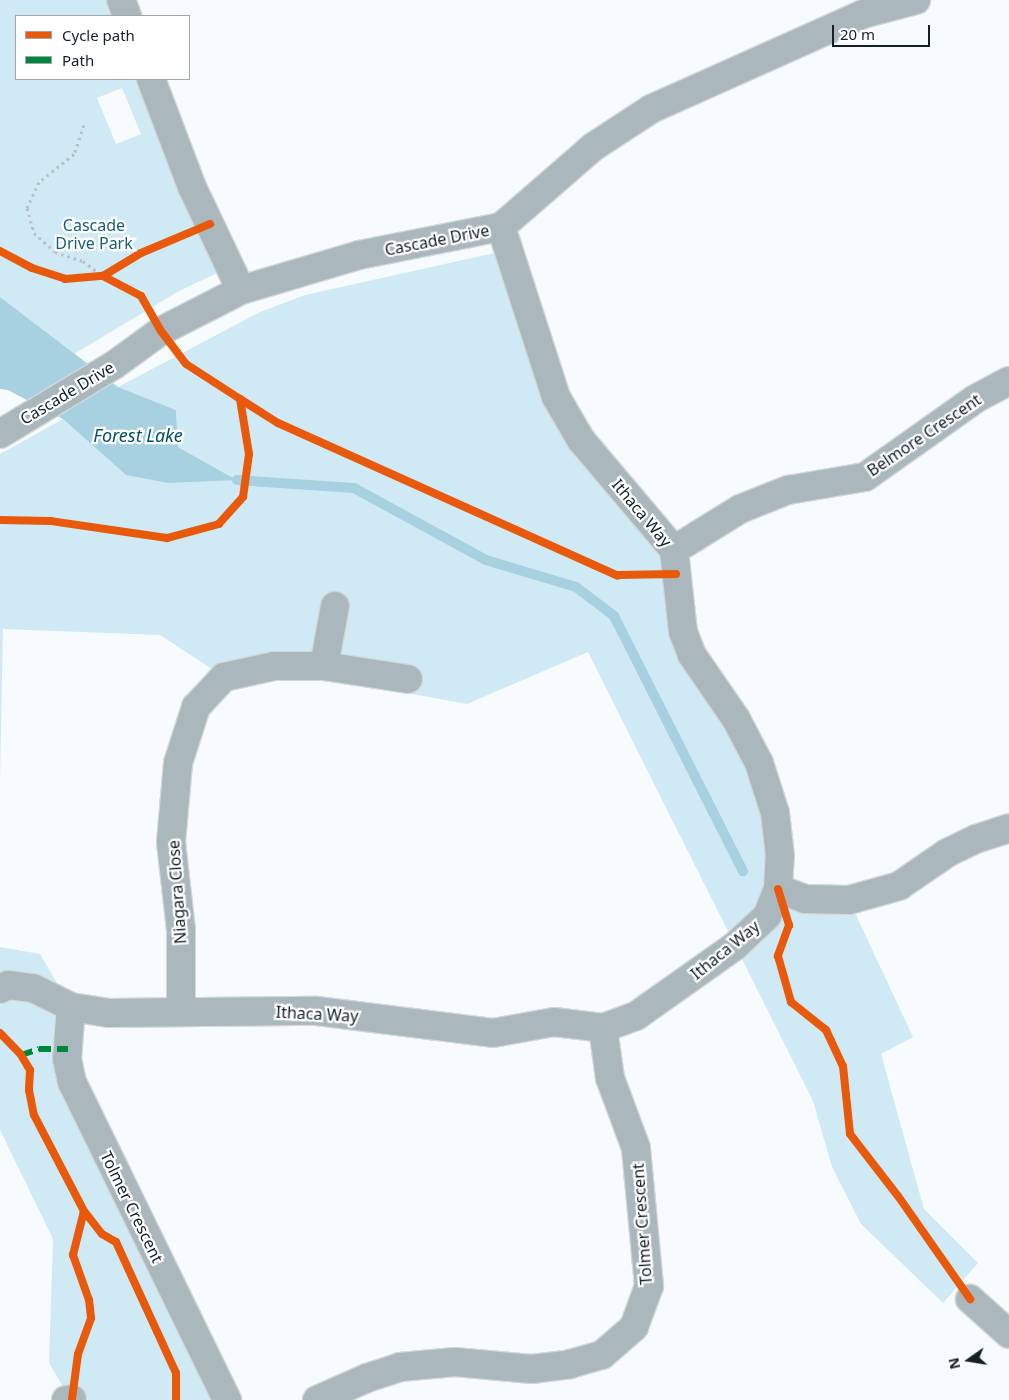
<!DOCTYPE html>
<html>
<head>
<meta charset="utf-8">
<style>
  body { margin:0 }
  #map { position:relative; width:1009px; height:1400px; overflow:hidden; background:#f7fbfd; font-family:"Noto Sans",sans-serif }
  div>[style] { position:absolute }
  .green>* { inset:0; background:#d0eaf5 }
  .water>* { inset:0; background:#a7d0e0 }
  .stream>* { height:10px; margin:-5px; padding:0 5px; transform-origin:5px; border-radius:5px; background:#a7d0e0 }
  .path>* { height:3px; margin-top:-1.5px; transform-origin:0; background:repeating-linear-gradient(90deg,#b7c0c3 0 2.5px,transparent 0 6.5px) }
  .roads { filter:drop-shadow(1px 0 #d3d8da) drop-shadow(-1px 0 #d3d8da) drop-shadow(0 1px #d3d8da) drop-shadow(0 -1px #d3d8da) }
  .minor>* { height:28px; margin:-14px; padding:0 14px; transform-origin:14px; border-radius:14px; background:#aab8bd }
  .quiet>* { height:6px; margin-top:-3px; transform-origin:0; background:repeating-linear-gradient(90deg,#00873e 0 12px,transparent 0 18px) }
  .cycleway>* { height:8px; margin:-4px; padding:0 4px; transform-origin:4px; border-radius:4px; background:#e8590c }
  span { translate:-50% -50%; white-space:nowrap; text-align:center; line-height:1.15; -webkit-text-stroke:4.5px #fff; paint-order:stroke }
  .park-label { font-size:16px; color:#165e76 }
  .street-label { font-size:16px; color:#132026 }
  .water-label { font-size:18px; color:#005168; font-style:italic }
  .legend { position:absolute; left:15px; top:15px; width:175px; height:65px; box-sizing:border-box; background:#fff; border:1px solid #a1a6a8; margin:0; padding:6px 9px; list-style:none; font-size:15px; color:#132026 }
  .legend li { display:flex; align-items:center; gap:10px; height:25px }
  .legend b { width:25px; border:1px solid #a1a6a8 }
  .north { position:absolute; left:944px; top:1335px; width:50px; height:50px; -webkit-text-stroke:4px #fff; paint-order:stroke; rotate:257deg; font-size:14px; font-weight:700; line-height:20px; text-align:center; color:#132026 }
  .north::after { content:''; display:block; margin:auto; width:18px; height:22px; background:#132026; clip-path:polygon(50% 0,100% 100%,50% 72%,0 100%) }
  .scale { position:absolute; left:832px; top:25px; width:98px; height:22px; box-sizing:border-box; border:2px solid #132026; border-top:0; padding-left:6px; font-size:15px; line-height:18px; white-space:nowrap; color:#132026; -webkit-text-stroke:4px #fff; paint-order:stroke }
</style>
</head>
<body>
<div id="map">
  <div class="green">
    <div style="clip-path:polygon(evenodd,0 0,121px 0,127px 16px,16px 16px,16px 79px,151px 79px,230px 267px,179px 291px,74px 354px,0 297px,0 0,122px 88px,141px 134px,116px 144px,97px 98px,122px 88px)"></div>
    <div style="clip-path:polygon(508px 250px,556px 397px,674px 550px,683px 632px,759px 763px,778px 889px,849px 900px,913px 1037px,881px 1054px,924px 1209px,978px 1263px,943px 1303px,861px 1224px,832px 1167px,813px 1101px,588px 652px,467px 704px,407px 693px,408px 679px,224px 677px,160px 635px,3px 629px,0 782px,0 454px,63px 419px,126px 475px,236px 479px,178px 447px,176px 410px,118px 387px,260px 312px,305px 295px)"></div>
    <div style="clip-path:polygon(0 947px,40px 954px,71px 1007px,67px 1059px,227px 1400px,71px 1400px,49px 1363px,53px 1239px,0 1130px)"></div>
  </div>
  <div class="water">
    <div style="clip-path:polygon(0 297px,118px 387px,176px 410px,178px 447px,237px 480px,168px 483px,126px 475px,63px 419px,8px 390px,0 389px)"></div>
  </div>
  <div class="stream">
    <div style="left:237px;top:480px;width:117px;rotate:3.9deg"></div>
    <div style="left:354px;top:488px;width:150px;rotate:28.6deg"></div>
    <div style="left:486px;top:560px;width:94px;rotate:16.7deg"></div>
    <div style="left:576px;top:587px;width:48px;rotate:37.3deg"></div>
    <div style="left:614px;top:616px;width:286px;rotate:63.2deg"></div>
  </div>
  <div class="path">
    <div style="left:84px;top:125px;width:31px;rotate:109deg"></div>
    <div style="left:74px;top:154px;width:45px;rotate:141.3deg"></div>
    <div style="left:39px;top:182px;width:29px;rotate:115deg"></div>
    <div style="left:27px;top:208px;width:26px;rotate:74deg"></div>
    <div style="left:34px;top:233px;width:28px;rotate:42deg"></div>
    <div style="left:55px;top:252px;width:29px;rotate:18deg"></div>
    <div style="left:83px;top:261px;width:25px;rotate:37deg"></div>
  </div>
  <div class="roads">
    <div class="minor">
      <div style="left:121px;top:0;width:17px;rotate:69deg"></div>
      <div style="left:151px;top:79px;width:116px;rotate:69.2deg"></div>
      <div style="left:192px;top:187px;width:114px;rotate:64.6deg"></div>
      <div style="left:0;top:434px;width:133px;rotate:-31.2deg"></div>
      <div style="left:114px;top:365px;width:58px;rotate:-35.9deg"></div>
      <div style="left:161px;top:331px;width:90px;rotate:-27.1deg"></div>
      <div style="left:241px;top:290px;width:123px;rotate:-16.5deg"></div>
      <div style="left:359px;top:255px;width:145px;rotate:-11.2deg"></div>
      <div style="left:501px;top:227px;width:122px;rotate:-41deg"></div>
      <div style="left:593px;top:147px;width:69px;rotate:-33.2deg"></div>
      <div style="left:651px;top:109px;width:232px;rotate:-24.1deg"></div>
      <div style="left:863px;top:14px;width:55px;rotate:-14.8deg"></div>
      <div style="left:674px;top:550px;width:78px;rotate:-31.8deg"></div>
      <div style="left:740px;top:509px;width:52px;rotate:-21.6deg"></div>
      <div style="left:788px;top:490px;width:78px;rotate:-9.6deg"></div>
      <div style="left:865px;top:477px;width:135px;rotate:-35.3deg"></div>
      <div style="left:975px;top:399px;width:38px;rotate:-28deg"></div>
      <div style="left:324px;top:666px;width:61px;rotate:-79.6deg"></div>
      <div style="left:778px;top:889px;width:29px;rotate:20deg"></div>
      <div style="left:805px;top:899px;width:44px;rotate:1.3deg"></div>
      <div style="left:849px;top:900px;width:52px;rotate:-15.6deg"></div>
      <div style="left:899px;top:886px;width:58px;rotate:-34.5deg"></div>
      <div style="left:947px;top:853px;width:32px;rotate:-26deg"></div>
      <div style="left:976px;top:839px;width:35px;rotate:-18deg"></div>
      <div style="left:0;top:989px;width:9px;rotate:-27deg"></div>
      <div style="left:8px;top:985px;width:25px;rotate:7deg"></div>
      <div style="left:33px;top:988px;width:42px;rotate:26.6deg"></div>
      <div style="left:71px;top:1007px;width:39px;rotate:9deg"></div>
      <div style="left:110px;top:1013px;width:207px;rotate:-0.6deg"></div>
      <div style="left:317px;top:1011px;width:177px;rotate:7.1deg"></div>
      <div style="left:493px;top:1033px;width:62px;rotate:-10.2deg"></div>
      <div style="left:554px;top:1022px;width:49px;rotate:7deg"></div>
      <div style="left:603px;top:1028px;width:35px;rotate:-20deg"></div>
      <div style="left:636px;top:1016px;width:121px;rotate:-35.3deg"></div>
      <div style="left:735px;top:946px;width:44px;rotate:-43.2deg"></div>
      <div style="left:767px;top:916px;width:29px;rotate:-68deg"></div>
      <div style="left:778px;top:889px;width:33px;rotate:-87deg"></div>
      <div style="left:780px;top:856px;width:43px;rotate:-96.6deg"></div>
      <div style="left:775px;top:813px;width:52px;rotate:-107.7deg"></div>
      <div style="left:759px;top:763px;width:50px;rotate:-117.6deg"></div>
      <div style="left:736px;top:719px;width:78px;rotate:-124.5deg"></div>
      <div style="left:692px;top:655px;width:25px;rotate:-111deg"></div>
      <div style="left:683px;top:632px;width:82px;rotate:-96.3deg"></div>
      <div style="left:674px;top:550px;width:144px;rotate:-130.2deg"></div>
      <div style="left:581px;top:440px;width:50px;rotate:-120.2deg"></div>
      <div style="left:556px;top:397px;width:179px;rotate:-107.9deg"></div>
      <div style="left:71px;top:1007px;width:52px;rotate:94.4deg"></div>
      <div style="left:67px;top:1059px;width:24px;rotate:78deg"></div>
      <div style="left:72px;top:1082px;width:354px;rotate:64deg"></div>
      <div style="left:181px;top:1012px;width:82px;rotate:-90deg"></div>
      <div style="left:181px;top:930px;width:89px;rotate:-96.5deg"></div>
      <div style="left:171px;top:842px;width:79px;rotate:-84.9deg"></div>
      <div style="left:178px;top:763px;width:59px;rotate:-72.2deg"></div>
      <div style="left:196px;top:707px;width:41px;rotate:-47deg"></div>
      <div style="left:224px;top:677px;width:51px;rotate:-12.4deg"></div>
      <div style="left:274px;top:666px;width:50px"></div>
      <div style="left:324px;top:666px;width:85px;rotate:8.8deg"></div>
      <div style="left:970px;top:1299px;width:52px;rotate:41.9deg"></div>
      <div style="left:66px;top:1400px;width:6px;rotate:-9deg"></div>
      <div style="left:317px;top:1400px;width:55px;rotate:-23.7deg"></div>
      <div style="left:367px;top:1378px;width:35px;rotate:-18deg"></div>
      <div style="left:400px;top:1367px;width:55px;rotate:-5.2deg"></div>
      <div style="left:455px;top:1362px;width:77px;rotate:5.2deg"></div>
      <div style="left:532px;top:1369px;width:38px;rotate:-7deg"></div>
      <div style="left:570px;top:1364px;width:33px;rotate:-16deg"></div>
      <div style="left:602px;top:1355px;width:43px;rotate:-41.2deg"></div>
      <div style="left:634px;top:1327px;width:44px;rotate:-69.9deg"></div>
      <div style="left:649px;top:1286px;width:139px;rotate:-95.4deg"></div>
      <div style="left:636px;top:1148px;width:75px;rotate:-110.4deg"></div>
      <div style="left:610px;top:1078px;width:50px;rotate:-98deg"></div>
    </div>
  </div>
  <div class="quiet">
    <div style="left:21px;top:1055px;width:19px;rotate:-18deg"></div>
    <div style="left:39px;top:1049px;width:29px"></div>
  </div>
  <div class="cycleway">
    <div style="left:0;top:251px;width:36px;rotate:28deg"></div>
    <div style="left:32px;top:268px;width:35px;rotate:18deg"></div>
    <div style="left:65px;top:279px;width:38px;rotate:-5deg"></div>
    <div style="left:103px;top:276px;width:43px;rotate:27.8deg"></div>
    <div style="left:141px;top:296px;width:40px;rotate:60.3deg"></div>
    <div style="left:161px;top:331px;width:41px;rotate:52.9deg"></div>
    <div style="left:186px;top:364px;width:64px;rotate:32.9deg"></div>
    <div style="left:240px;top:399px;width:56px;rotate:80.7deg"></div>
    <div style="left:249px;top:454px;width:43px;rotate:97.9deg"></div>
    <div style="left:243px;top:497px;width:36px;rotate:132deg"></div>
    <div style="left:219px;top:524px;width:54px;rotate:164.9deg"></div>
    <div style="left:167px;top:538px;width:117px;rotate:-171.7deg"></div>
    <div style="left:51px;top:521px;width:51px;rotate:-178.9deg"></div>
    <div style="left:103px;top:276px;width:44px;rotate:-31.2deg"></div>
    <div style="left:141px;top:253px;width:75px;rotate:-22.8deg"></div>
    <div style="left:240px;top:399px;width:45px;rotate:32.3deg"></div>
    <div style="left:278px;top:423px;width:372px;rotate:24.2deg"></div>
    <div style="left:617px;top:575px;width:59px;rotate:-1deg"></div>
    <div style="left:778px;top:889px;width:38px;rotate:73deg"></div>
    <div style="left:789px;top:925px;width:33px;rotate:110deg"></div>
    <div style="left:778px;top:956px;width:48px;rotate:74.2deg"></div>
    <div style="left:791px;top:1002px;width:45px;rotate:38.7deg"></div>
    <div style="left:826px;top:1030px;width:40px;rotate:65deg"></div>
    <div style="left:843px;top:1066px;width:68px;rotate:84.1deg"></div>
    <div style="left:850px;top:1134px;width:78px;rotate:52.3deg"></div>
    <div style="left:898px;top:1196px;width:126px;rotate:55deg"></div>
    <div style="left:0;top:1033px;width:30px;rotate:46deg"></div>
    <div style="left:21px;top:1055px;width:17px;rotate:59deg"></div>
    <div style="left:30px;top:1070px;width:20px;rotate:93deg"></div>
    <div style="left:29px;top:1090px;width:25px;rotate:79deg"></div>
    <div style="left:34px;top:1115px;width:108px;rotate:62.5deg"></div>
    <div style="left:84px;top:1211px;width:29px;rotate:52deg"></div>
    <div style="left:102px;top:1234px;width:16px;rotate:30deg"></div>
    <div style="left:116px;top:1242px;width:144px;rotate:65.4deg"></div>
    <div style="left:176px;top:1373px;width:27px;rotate:90deg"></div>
    <div style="left:72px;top:1399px;width:45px;rotate:-82.4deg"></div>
    <div style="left:78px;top:1354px;width:38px;rotate:-70deg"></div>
    <div style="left:91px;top:1318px;width:18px;rotate:-96deg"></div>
    <div style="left:89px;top:1300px;width:48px;rotate:-109.6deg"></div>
    <div style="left:73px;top:1255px;width:45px;rotate:-76deg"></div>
  </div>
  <div class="park-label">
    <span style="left:94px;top:234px">Cascade<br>Drive Park</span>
  </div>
  <div class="street-label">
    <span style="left:437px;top:240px;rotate:-11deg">Cascade Drive</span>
    <span style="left:67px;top:393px;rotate:-31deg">Cascade Drive</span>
    <span style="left:924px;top:435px;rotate:-34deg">Belmore Crescent</span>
    <span style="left:642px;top:513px;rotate:50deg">Ithaca Way</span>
    <span style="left:177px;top:892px;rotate:-94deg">Niagara Close</span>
    <span style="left:725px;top:950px;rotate:-39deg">Ithaca Way</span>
    <span style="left:317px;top:1014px;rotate:3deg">Ithaca Way</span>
    <span style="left:132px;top:1207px;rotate:64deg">Tolmer Crescent</span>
    <span style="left:642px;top:1224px;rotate:-94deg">Tolmer Crescent</span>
  </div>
  <div class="water-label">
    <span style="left:138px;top:435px">Forest Lake</span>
  </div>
  <ul class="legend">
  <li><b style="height:6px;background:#e8590c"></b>Cycle path</li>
  <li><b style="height:6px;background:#00873e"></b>Path</li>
  </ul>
  <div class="north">N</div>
  <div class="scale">20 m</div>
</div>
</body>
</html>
